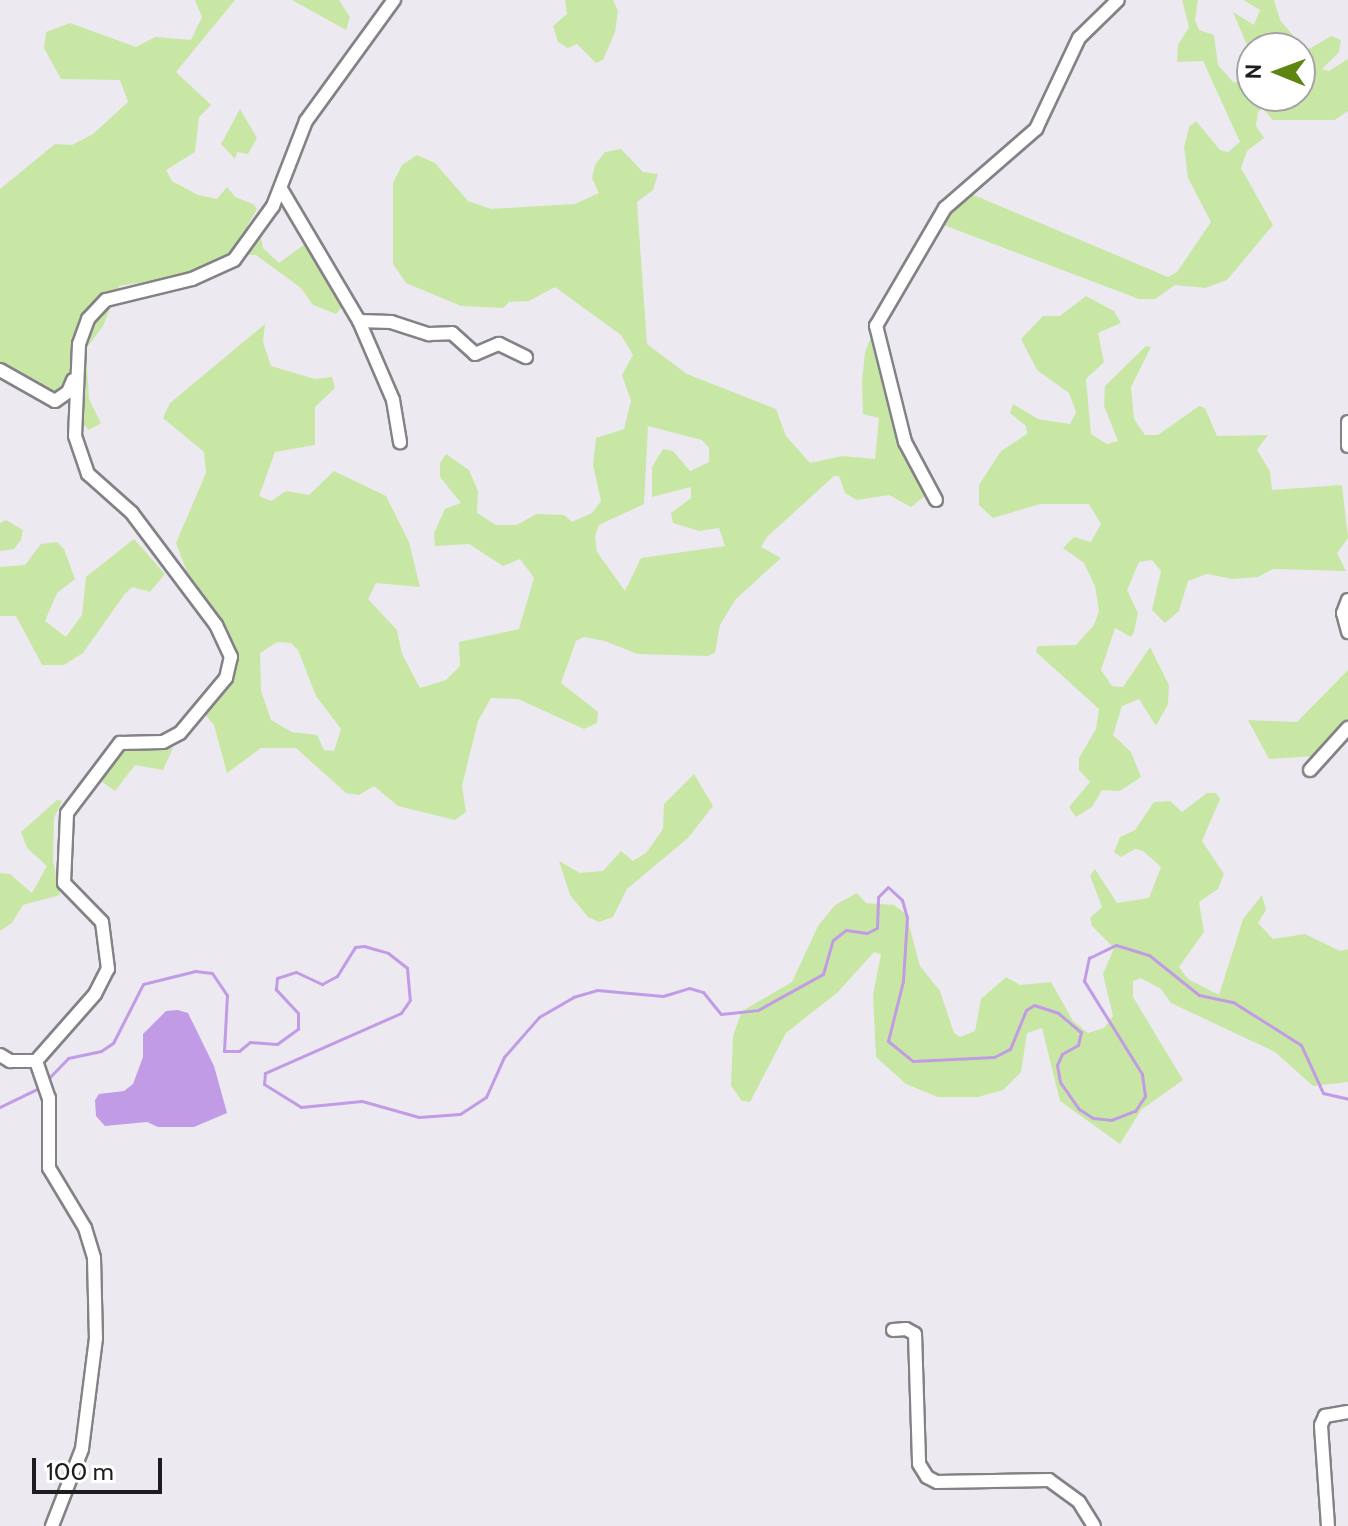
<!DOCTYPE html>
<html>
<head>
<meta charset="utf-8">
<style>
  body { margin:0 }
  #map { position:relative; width:1348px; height:1526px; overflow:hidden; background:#eceaf0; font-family:Cabin,sans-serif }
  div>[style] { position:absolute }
  .green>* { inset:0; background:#c8e7a4 }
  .water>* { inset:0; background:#c19be5 }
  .stream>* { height:3px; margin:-1.5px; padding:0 1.5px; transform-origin:1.5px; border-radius:1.5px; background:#c19be5 }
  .roads { filter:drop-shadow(2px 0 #848287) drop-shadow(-2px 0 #848287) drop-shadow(0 2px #848287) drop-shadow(0 -2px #848287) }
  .minor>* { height:12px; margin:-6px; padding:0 6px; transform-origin:6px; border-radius:6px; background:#fff }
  span { translate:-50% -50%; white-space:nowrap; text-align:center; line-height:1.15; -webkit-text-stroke:7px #fff; paint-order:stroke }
  .north { position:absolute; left:1236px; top:32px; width:80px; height:80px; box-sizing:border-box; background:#fff; border:2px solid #a5a4a5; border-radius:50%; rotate:271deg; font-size:22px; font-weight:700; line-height:32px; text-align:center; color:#1d1c1e }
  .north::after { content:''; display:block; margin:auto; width:28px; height:36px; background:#5c8611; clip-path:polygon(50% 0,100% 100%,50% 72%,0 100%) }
  .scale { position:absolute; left:32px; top:1458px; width:130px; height:36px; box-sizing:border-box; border:4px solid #1d1c1e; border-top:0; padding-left:10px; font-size:24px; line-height:28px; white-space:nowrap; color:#1d1c1e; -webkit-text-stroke:6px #fff; paint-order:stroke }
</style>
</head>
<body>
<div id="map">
  <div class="green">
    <div style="clip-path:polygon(195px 0,235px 0,176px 72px,211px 105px,199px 117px,195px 152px,166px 170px,172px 181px,198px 195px,217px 199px,227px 187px,235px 197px,253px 204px,257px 209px,247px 226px,261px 238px,263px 248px,279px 263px,305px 244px,343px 306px,336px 314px,313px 305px,301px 288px,256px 255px,227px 254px,181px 276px,119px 286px,103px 326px,86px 349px,89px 399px,101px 423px,89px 430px,80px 421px,81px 408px,60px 395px,51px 396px,0 362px,0 189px,55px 144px,72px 145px,93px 134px,128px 102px,120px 80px,61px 79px,44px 48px,46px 32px,70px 23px,136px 47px,155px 37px,191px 40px,202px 17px)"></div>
    <div style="clip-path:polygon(292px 0,339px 0,350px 17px,346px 30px)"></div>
    <div style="clip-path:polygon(565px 0,613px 0,618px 11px,615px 32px,603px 60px,596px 63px,577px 44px,568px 48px,558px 42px,553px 26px,567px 14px)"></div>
    <div style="clip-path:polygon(1182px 0,1198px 0,1195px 20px,1199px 30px,1214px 35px,1218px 65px,1234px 83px,1252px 75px,1252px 96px,1300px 96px,1300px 48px,1252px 48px,1252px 57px,1233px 12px,1254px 25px,1260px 10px,1243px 0,1274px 0,1280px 20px,1306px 51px,1331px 36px,1341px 40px,1339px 52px,1322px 69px,1329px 71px,1348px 59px,1348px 111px,1335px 120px,1273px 120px,1262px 108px,1258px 112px,1256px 126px,1264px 138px,1247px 151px,1241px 168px,1273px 225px,1227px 280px,1205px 288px,1175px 285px,1155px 299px,1139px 299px,941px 224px,969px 193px,1168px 277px,1177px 272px,1211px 222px,1188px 178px,1184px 147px,1189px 127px,1196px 121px,1220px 150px,1228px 152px,1240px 142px,1203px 61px,1177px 62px,1178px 45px,1189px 27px)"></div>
    <div style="clip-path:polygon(240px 109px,257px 138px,248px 154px,237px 152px,235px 159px,221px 144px)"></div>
    <div style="clip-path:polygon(evenodd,621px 149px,643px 172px,658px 174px,653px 190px,637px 202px,647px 344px,687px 374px,776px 409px,786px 436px,810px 463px,842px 456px,875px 459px,879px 418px,863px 414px,862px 381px,865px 352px,873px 332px,926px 495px,911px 507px,889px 495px,857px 500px,845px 493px,839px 476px,834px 476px,767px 537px,761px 547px,781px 558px,735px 600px,720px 625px,715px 653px,708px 656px,637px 654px,605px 641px,584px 637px,576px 641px,561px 683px,598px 712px,597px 723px,584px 729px,518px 699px,491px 698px,478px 721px,462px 786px,466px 812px,455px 820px,398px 806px,374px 786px,359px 795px,346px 793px,296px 748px,261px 748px,227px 773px,214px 725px,202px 711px,225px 687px,235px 667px,232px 641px,190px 580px,176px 543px,206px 473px,204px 452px,163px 418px,170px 403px,265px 324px,263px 342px,271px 366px,315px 379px,332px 377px,335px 388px,315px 407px,315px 445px,275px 452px,259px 496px,271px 501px,286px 491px,309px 495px,334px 471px,386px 496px,409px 542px,420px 587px,376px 583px,368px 599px,397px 630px,402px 654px,420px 688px,446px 680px,460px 666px,459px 642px,519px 629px,534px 578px,520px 559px,503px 566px,469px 544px,435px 546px,434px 533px,445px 509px,461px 503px,440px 477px,440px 463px,446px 454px,469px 470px,478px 491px,477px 513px,496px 525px,517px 525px,536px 514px,564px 515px,572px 522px,592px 513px,601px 501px,593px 465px,596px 438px,624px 429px,631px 401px,622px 375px,633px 355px,621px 335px,555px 287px,529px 301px,509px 302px,503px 308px,461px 306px,406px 283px,393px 264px,393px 183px,402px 165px,417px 155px,435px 163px,468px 201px,491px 209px,575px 204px,599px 193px,592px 178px,595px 165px,605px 152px,621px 149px,648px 426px,702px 440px,709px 448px,709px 462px,690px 471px,673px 451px,663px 449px,652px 467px,652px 497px,691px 487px,691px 498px,671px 513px,673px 523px,699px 531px,719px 528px,725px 546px,641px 558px,625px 591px,597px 552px,595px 536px,599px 525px,644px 504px,648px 426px,621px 149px,277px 642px,291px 643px,298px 650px,316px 696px,341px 729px,334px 751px,324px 750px,317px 735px,292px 732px,271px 720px,261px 691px,260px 653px,277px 642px)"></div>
    <div style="clip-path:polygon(1086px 296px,1114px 311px,1121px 323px,1098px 333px,1104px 362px,1086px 379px,1091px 434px,1107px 444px,1118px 441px,1104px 406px,1105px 386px,1146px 346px,1151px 347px,1131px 387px,1134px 419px,1145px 435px,1158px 435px,1199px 406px,1205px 408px,1217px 436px,1268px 435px,1257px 450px,1270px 471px,1272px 490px,1342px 485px,1348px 538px,1337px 553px,1346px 571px,1273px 569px,1258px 577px,1233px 579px,1207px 574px,1188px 581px,1179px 611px,1165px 623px,1152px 610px,1161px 571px,1152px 560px,1139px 562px,1127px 590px,1138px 613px,1134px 632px,1131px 637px,1115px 628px,1101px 670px,1112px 686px,1123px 687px,1150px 647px,1169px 685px,1168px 704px,1156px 726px,1139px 699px,1122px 706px,1113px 735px,1131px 752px,1141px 777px,1120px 791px,1102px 790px,1092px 807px,1076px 817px,1069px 807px,1090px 782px,1079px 770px,1079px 758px,1096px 729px,1099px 709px,1036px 652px,1038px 646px,1076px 645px,1094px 625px,1099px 611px,1095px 586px,1084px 563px,1063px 548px,1074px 537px,1091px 542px,1101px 524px,1089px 504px,1040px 504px,993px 518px,979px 505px,979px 485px,1001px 451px,1027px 434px,1026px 426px,1010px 413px,1013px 404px,1038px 419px,1070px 424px,1076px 412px,1069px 393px,1037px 370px,1021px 339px,1043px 316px,1060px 316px)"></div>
    <div style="clip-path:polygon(6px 520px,23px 530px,21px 540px,14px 549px,0 551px,0 523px)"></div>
    <div style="clip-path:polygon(134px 539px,165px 574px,150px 592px,132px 587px,124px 595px,83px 653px,64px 665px,42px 665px,16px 616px,0 616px,0 567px,25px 565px,41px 544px,57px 542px,64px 549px,75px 579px,57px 593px,45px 621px,66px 637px,82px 615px,86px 577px)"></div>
    <div style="clip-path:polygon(1348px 670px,1348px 722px,1315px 756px,1269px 759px,1248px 720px,1297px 722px)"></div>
    <div style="clip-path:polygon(124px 747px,169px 746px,173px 748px,163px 770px,135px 765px,115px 791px,98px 779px)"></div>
    <div style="clip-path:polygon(694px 774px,713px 806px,688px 838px,627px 889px,613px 917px,599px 922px,588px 917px,570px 895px,559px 861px,580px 873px,603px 871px,621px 851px,633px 861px,646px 853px,663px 829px,664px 804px)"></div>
    <div style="clip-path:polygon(1207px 793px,1216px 793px,1220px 799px,1202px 841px,1224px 874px,1218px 889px,1199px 902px,1204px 932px,1179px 967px,1188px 979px,1219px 995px,1243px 919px,1262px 895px,1266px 910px,1258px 923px,1273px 939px,1305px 934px,1340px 951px,1348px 949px,1348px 1082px,1313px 1086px,1275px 1052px,1171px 1003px,1161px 989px,1141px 978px,1133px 981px,1133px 997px,1183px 1080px,1141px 1110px,1120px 1144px,1060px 1101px,1042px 1028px,1027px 1033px,1021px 1072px,1003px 1090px,978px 1097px,938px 1097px,906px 1084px,876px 1057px,873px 995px,881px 954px,874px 952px,838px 992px,786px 1033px,750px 1102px,742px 1101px,731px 1086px,733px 1036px,742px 1011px,792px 982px,818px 926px,835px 905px,857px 893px,866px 903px,894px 905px,906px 914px,920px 966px,940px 991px,954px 1033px,960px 1037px,975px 1031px,981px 999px,1006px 977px,1020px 985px,1051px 982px,1073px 1021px,1088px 1033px,1104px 1028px,1113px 1016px,1103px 974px,1114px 948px,1092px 926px,1090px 918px,1102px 907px,1090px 876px,1095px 869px,1117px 903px,1149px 898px,1161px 867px,1143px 851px,1135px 849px,1121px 857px,1114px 852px,1120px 837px,1135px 830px,1154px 802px,1170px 801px,1182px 812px)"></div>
    <div style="clip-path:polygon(57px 800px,62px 801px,54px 818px,53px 861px,60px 895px,23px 905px,12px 923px,0 931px,0 873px,10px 874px,32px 893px,47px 866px,27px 848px,21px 832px)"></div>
  </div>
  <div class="water">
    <div style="clip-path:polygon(178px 1010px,188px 1013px,214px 1066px,227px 1113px,194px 1127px,158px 1127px,147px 1122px,105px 1126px,96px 1116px,95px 1100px,99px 1094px,124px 1091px,133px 1084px,143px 1057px,143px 1034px,166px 1011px)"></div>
  </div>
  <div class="stream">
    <div style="left:46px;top:1081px;width:32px;rotate:-46deg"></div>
    <div style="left:68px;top:1058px;width:34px;rotate:-12deg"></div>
    <div style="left:101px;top:1051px;width:14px;rotate:-34deg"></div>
    <div style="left:113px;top:1043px;width:66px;rotate:-63deg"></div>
    <div style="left:143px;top:984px;width:54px;rotate:-14deg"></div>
    <div style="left:195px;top:971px;width:17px;rotate:7deg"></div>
    <div style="left:212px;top:973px;width:27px;rotate:56deg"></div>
    <div style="left:227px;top:995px;width:56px;rotate:93.1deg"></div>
    <div style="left:224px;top:1051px;width:15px"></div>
    <div style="left:239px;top:1051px;width:14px;rotate:-39deg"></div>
    <div style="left:250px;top:1042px;width:27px;rotate:4deg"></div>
    <div style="left:277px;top:1044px;width:26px;rotate:-36deg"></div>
    <div style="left:298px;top:1029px;width:16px;rotate:-90deg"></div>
    <div style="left:298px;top:1013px;width:33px;rotate:-133deg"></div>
    <div style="left:276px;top:989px;width:11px;rotate:-85deg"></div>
    <div style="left:277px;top:978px;width:20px;rotate:-18deg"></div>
    <div style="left:296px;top:972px;width:29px;rotate:25deg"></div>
    <div style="left:322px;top:984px;width:17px;rotate:-28deg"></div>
    <div style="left:337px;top:976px;width:34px;rotate:-58deg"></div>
    <div style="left:355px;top:947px;width:9px;rotate:-6deg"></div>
    <div style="left:364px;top:946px;width:25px;rotate:16deg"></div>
    <div style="left:388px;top:953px;width:24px;rotate:38deg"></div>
    <div style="left:407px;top:968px;width:32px;rotate:85deg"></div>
    <div style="left:410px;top:1000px;width:16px;rotate:125deg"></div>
    <div style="left:401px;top:1013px;width:149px;rotate:156.2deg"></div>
    <div style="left:265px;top:1073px;width:11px;rotate:95deg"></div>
    <div style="left:264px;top:1084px;width:44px;rotate:31.9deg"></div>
    <div style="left:301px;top:1107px;width:61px;rotate:-5.6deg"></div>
    <div style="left:362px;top:1101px;width:59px;rotate:15.7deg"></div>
    <div style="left:419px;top:1117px;width:41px;rotate:-4.2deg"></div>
    <div style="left:460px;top:1114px;width:31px;rotate:-33deg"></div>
    <div style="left:486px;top:1097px;width:44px;rotate:-65.8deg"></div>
    <div style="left:504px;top:1057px;width:53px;rotate:-48.8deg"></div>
    <div style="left:539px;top:1017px;width:39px;rotate:-30deg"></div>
    <div style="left:573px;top:997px;width:25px;rotate:-16deg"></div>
    <div style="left:597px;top:990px;width:66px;rotate:5.2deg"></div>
    <div style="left:663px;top:996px;width:27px;rotate:-17deg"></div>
    <div style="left:689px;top:988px;width:15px;rotate:16deg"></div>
    <div style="left:703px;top:992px;width:28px;rotate:51deg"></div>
    <div style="left:721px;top:1014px;width:37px;rotate:-6deg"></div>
    <div style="left:758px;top:1010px;width:74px;rotate:-29deg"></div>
    <div style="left:823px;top:974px;width:35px;rotate:-74deg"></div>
    <div style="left:833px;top:940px;width:16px;rotate:-38deg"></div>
    <div style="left:846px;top:930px;width:21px;rotate:8deg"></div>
    <div style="left:867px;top:933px;width:11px;rotate:-27deg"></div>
    <div style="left:877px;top:928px;width:31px;rotate:-88deg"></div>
    <div style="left:878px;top:897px;width:14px;rotate:-45deg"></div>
    <div style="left:888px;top:887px;width:19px;rotate:43deg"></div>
    <div style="left:902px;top:900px;width:18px;rotate:74deg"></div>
    <div style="left:907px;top:917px;width:64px;rotate:93.6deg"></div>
    <div style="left:903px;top:981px;width:62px;rotate:104deg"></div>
    <div style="left:888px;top:1041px;width:32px;rotate:39deg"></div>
    <div style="left:913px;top:1061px;width:81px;rotate:-2.8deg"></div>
    <div style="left:994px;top:1057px;width:18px;rotate:-27deg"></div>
    <div style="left:1010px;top:1049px;width:42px;rotate:-67.7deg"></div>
    <div style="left:1026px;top:1010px;width:9px;rotate:-32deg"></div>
    <div style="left:1034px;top:1005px;width:25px;rotate:18deg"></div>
    <div style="left:1058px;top:1013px;width:30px;rotate:40deg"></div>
    <div style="left:1081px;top:1032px;width:13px;rotate:103deg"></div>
    <div style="left:1078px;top:1045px;width:18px;rotate:151deg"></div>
    <div style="left:1062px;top:1054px;width:12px;rotate:114deg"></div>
    <div style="left:1057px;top:1065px;width:17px;rotate:80deg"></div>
    <div style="left:1060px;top:1082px;width:33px;rotate:55deg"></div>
    <div style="left:1079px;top:1109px;width:17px;rotate:33deg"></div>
    <div style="left:1093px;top:1118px;width:18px;rotate:6deg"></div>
    <div style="left:1111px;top:1120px;width:26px;rotate:-21deg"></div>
    <div style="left:1135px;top:1111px;width:18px;rotate:-56deg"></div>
    <div style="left:1145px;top:1096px;width:22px;rotate:-98deg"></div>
    <div style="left:1142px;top:1074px;width:110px;rotate:-121.9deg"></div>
    <div style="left:1084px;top:981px;width:24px;rotate:-78deg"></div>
    <div style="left:1089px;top:958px;width:30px;rotate:-26deg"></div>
    <div style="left:1116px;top:945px;width:34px;rotate:17deg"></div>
    <div style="left:1149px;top:955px;width:64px;rotate:38.7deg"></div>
    <div style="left:1199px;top:995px;width:35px;rotate:12deg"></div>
    <div style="left:1233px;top:1002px;width:80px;rotate:32.3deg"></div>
    <div style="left:1301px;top:1045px;width:53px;rotate:65.4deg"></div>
    <div style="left:1323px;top:1093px;width:26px;rotate:13deg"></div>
    <div style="left:0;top:1107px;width:46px;rotate:-26deg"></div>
  </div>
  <div class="roads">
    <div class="minor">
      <div style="left:281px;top:189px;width:153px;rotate:59.4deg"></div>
      <div style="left:359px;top:321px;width:86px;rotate:66.7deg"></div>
      <div style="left:393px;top:400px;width:43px;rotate:80.5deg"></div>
      <div style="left:359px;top:321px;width:32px;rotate:2deg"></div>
      <div style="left:391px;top:322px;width:40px;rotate:18deg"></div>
      <div style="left:429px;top:334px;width:23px;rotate:-2deg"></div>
      <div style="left:452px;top:333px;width:31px;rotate:42deg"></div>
      <div style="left:475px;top:354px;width:26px;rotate:-23deg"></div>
      <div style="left:499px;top:344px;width:30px;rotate:26deg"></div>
      <div style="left:0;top:370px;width:63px;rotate:29.4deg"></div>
      <div style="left:55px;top:401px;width:16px;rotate:-35deg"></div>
      <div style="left:68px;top:392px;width:13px;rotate:-67deg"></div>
      <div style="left:1348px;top:422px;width:24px;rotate:90deg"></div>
      <div style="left:936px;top:500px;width:66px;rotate:-118.1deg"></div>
      <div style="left:905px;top:442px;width:120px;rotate:-104deg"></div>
      <div style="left:876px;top:326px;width:137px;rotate:-59.7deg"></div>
      <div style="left:945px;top:208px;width:121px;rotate:-41deg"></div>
      <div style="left:1036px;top:129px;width:101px;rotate:-64.7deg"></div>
      <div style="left:1079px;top:38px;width:54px;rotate:-44.3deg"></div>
      <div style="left:1348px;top:600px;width:14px;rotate:111deg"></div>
      <div style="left:1343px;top:613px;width:20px;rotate:75deg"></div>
      <div style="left:1310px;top:770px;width:57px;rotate:-47.9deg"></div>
      <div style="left:0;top:1055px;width:12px;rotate:31deg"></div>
      <div style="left:10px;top:1061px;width:26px"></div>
      <div style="left:36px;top:1061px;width:39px;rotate:71deg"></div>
      <div style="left:49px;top:1098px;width:70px;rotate:90deg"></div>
      <div style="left:49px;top:1168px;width:70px;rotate:59deg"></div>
      <div style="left:85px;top:1228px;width:31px;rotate:73deg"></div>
      <div style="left:94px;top:1258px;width:80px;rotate:88.6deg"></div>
      <div style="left:96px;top:1338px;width:112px;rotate:97.2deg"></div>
      <div style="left:82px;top:1449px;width:83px;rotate:111.3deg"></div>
      <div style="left:36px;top:1061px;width:89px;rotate:-48.6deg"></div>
      <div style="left:95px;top:994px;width:28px;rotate:-63deg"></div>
      <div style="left:108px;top:969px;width:47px;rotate:-97.3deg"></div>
      <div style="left:102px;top:922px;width:54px;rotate:-134.3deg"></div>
      <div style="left:64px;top:883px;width:70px;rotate:-87.5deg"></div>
      <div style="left:67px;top:813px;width:88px;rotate:-52.9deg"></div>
      <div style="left:120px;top:743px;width:43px;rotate:-1.3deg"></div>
      <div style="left:163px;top:742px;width:19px;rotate:-28deg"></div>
      <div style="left:180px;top:733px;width:72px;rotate:-50.1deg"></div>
      <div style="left:226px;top:678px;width:22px;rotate:-77deg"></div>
      <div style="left:231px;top:657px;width:35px;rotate:-115deg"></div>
      <div style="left:216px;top:625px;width:140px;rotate:-126.9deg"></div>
      <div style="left:132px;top:513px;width:59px;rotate:-138.4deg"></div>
      <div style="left:88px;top:474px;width:40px;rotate:-108.9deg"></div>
      <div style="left:75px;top:436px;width:92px;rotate:-87.5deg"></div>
      <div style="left:79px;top:344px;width:27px;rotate:-70deg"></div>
      <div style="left:88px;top:319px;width:26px;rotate:-47deg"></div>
      <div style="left:106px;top:300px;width:89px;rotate:-13.7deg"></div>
      <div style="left:192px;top:279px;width:46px;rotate:-24.3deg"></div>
      <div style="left:234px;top:260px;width:67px;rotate:-54.2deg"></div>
      <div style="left:273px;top:206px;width:91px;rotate:-68.8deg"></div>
      <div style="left:306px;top:121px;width:150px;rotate:-54deg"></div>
      <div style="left:893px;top:1330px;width:13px;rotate:-4deg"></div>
      <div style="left:906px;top:1329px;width:10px;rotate:29deg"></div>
      <div style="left:915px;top:1334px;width:130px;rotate:88.2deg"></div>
      <div style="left:919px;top:1464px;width:15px;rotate:58deg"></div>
      <div style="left:927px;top:1477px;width:11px;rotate:27deg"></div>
      <div style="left:937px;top:1482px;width:112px;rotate:-1deg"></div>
      <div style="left:1049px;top:1480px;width:37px;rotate:36deg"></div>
      <div style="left:1079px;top:1502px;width:28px;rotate:58deg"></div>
      <div style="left:1328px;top:1526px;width:101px;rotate:-94deg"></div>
      <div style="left:1321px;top:1425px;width:10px;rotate:-66deg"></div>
      <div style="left:1325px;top:1416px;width:23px;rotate:-10deg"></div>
    </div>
  </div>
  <div class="north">N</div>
  <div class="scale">100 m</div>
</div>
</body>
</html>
